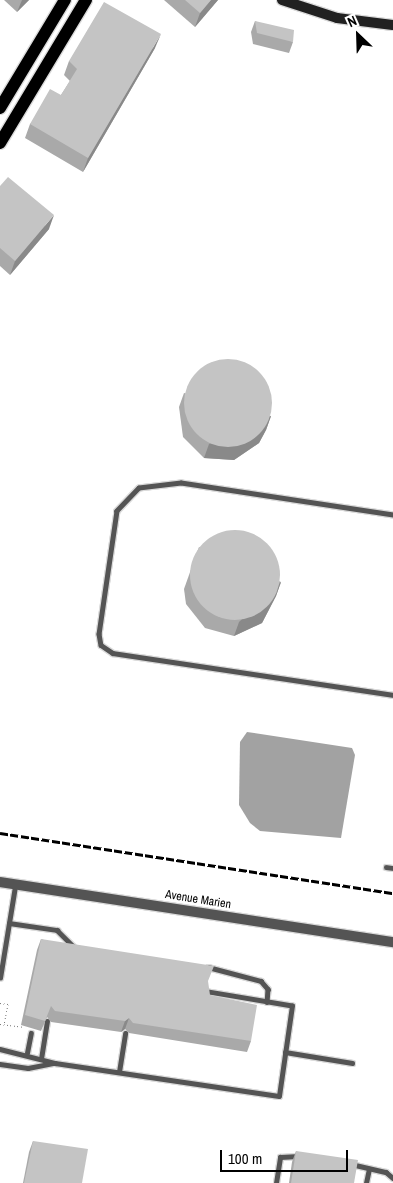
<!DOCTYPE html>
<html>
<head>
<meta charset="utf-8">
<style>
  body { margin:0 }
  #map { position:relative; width:393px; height:1183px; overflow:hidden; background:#fff; font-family:"Archivo Narrow",sans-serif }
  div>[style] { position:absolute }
  .water>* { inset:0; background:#a2a2a2 }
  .path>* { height:1px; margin-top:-0.5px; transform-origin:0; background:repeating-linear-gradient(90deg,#767676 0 1px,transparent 0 3.5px) }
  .roads { filter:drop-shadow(1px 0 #dbdbdb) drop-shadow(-1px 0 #dbdbdb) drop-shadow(0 1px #dbdbdb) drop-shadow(0 -1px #dbdbdb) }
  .service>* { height:4.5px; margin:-2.25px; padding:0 2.25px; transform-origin:2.25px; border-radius:2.25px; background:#545454 }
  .tertiary>* { height:10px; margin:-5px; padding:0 5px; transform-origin:5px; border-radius:5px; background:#545454 }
  .secondary>* { height:10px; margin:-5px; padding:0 5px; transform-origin:5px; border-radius:5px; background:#212121 }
  .primary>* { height:12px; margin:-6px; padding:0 6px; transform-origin:6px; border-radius:6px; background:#000 }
  .rail>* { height:2.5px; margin-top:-1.25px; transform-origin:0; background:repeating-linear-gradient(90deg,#000 0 8px,transparent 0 10.5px) }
  .wall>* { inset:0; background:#a9a9a9 }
  .shaded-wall>* { inset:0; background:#898989 }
  .building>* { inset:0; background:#c4c4c4 }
  .round { border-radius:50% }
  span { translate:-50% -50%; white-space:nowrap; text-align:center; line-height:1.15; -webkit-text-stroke:4px #fff; paint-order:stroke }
  .street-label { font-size:12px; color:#000 }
  .north { position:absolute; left:333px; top:10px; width:50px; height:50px; -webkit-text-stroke:4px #fff; paint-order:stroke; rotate:336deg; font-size:14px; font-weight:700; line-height:20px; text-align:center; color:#000 }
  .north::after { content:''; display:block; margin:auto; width:18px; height:22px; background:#000; clip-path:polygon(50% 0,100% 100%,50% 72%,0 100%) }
  .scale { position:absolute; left:220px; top:1150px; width:128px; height:22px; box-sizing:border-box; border:2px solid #000; border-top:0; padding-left:6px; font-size:15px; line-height:18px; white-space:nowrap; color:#000; -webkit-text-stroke:4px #fff; paint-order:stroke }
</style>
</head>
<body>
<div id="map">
  <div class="water">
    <div style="clip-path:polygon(247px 732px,352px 748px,355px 755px,341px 838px,260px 831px,250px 823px,239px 805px,240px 742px)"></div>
  </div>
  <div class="path">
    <div style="left:0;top:1003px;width:8px;rotate:7deg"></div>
    <div style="left:8px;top:1004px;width:20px;rotate:101deg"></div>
    <div style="left:0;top:1024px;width:23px;rotate:7deg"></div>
  </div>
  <div class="roads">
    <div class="service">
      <div style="left:393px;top:515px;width:214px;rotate:-171.4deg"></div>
      <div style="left:181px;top:483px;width:42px;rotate:173.2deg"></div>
      <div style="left:139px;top:488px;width:32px;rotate:134deg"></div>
      <div style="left:117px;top:511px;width:124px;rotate:98.3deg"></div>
      <div style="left:99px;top:634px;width:11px;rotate:80deg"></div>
      <div style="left:101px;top:645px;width:14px;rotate:34deg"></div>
      <div style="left:113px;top:653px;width:283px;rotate:8.5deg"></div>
      <div style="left:386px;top:867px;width:7px;rotate:8deg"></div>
      <div style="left:9px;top:923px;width:49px;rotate:8.3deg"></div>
      <div style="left:57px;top:930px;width:23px;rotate:45deg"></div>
      <div style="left:208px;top:967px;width:55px;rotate:14.8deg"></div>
      <div style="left:261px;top:981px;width:11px;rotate:49deg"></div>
      <div style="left:268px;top:989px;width:13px;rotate:94deg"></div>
      <div style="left:0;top:978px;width:93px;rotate:-80.7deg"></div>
      <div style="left:0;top:1049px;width:57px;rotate:14.3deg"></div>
      <div style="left:55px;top:1063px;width:226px;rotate:8.4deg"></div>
      <div style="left:279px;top:1096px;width:91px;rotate:-81.8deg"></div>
      <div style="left:292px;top:1006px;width:85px;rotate:-170.5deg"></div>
      <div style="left:285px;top:1052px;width:68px;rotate:9.3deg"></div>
      <div style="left:27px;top:1053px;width:20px;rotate:-79deg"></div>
      <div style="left:41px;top:1059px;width:38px;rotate:-81deg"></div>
      <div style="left:0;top:1064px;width:28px;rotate:8deg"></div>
      <div style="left:28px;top:1068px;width:25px;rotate:-11deg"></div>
      <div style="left:119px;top:1072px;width:39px;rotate:-81deg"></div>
      <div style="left:351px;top:1164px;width:36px;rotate:13deg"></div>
      <div style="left:386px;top:1172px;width:9px;rotate:41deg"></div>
      <div style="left:276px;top:1183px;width:26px;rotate:-81deg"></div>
      <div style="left:280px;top:1157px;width:19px;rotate:-3deg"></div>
      <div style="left:366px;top:1183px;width:14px;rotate:-78deg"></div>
    </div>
    <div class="tertiary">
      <div style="left:0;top:882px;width:398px;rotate:8.7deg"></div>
    </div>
    <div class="secondary">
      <div style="left:282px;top:0;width:58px;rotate:18.1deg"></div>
      <div style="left:337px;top:18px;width:56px;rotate:7.1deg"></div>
    </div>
    <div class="primary">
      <div style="left:0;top:108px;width:126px;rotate:-59deg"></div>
      <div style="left:0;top:143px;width:167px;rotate:-59deg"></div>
    </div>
  </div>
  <div class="rail">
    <div style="left:0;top:833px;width:398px;rotate:8.7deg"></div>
  </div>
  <div class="wall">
    <div style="clip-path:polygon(4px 0,29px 0,17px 12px)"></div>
    <div style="clip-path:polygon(164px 0,218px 0,195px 27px)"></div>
    <div style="clip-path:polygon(255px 21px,293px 42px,289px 53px,253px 44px,251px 32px)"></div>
    <div style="clip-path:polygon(155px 48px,83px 172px,25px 138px,30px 124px,61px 95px,70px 81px,64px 75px,69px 61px)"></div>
    <div style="clip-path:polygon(0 186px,49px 229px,10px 275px,0 266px)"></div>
    <div style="clip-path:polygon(184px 393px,271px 416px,266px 430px,259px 443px,234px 460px,204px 458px,183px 437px,179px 407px)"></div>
    <div style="clip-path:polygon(199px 547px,281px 582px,276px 596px,262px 623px,234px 636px,205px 628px,186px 604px,184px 589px)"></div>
    <div style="clip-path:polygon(41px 939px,210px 995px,251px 1041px,247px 1052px,129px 1033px,125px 1029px,121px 1032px,51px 1022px,47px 1017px,41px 1031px,21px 1025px,37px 950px)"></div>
    <div style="clip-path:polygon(33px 1141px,82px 1183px,23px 1183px,29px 1152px)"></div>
    <div style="clip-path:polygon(296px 1151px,354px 1183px,289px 1183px,292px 1162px)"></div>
  </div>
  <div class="shaded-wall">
    <div style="clip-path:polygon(22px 0,29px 0,17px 12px)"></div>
    <div style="clip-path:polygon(211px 0,218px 0,195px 27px,200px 13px)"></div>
    <div style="clip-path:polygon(161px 34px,155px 48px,83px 172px,88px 158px)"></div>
    <div style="clip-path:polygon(54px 215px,49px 229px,10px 275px,15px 261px)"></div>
    <div style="clip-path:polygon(271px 416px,266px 430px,259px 443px,234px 460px,204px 458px,209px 444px)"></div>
    <div style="clip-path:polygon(281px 582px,276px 596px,262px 623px,234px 636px,239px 622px)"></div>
    <div style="clip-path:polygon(129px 1018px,125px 1029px,121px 1032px,125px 1021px)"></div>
  </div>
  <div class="building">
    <div style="clip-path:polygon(185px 0,211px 0,200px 13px)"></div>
    <div style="clip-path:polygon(104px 2px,161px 34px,88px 158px,30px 124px,50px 89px,61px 95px,77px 69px,69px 61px)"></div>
    <div style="clip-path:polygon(255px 21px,294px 30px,293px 42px,257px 33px)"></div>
    <div style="clip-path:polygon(8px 177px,54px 215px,15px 261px,0 248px,0 186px)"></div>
    <div class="round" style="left:184px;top:359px;width:88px;height:88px"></div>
    <div class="round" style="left:190px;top:530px;width:90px;height:90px"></div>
    <div style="clip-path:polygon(41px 939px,214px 966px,208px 981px,210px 995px,257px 1005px,251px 1041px,133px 1023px,129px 1018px,125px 1021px,55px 1011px,51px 1006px,45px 1021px,25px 1015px)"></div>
    <div style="clip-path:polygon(33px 1141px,88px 1149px,82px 1183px,24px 1183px)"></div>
    <div style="clip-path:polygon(296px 1151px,358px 1160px,354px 1183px,291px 1183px)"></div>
  </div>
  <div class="street-label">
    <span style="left:198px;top:900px;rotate:9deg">Avenue Marien</span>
  </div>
  <div class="north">N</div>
  <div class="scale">100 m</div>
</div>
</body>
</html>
